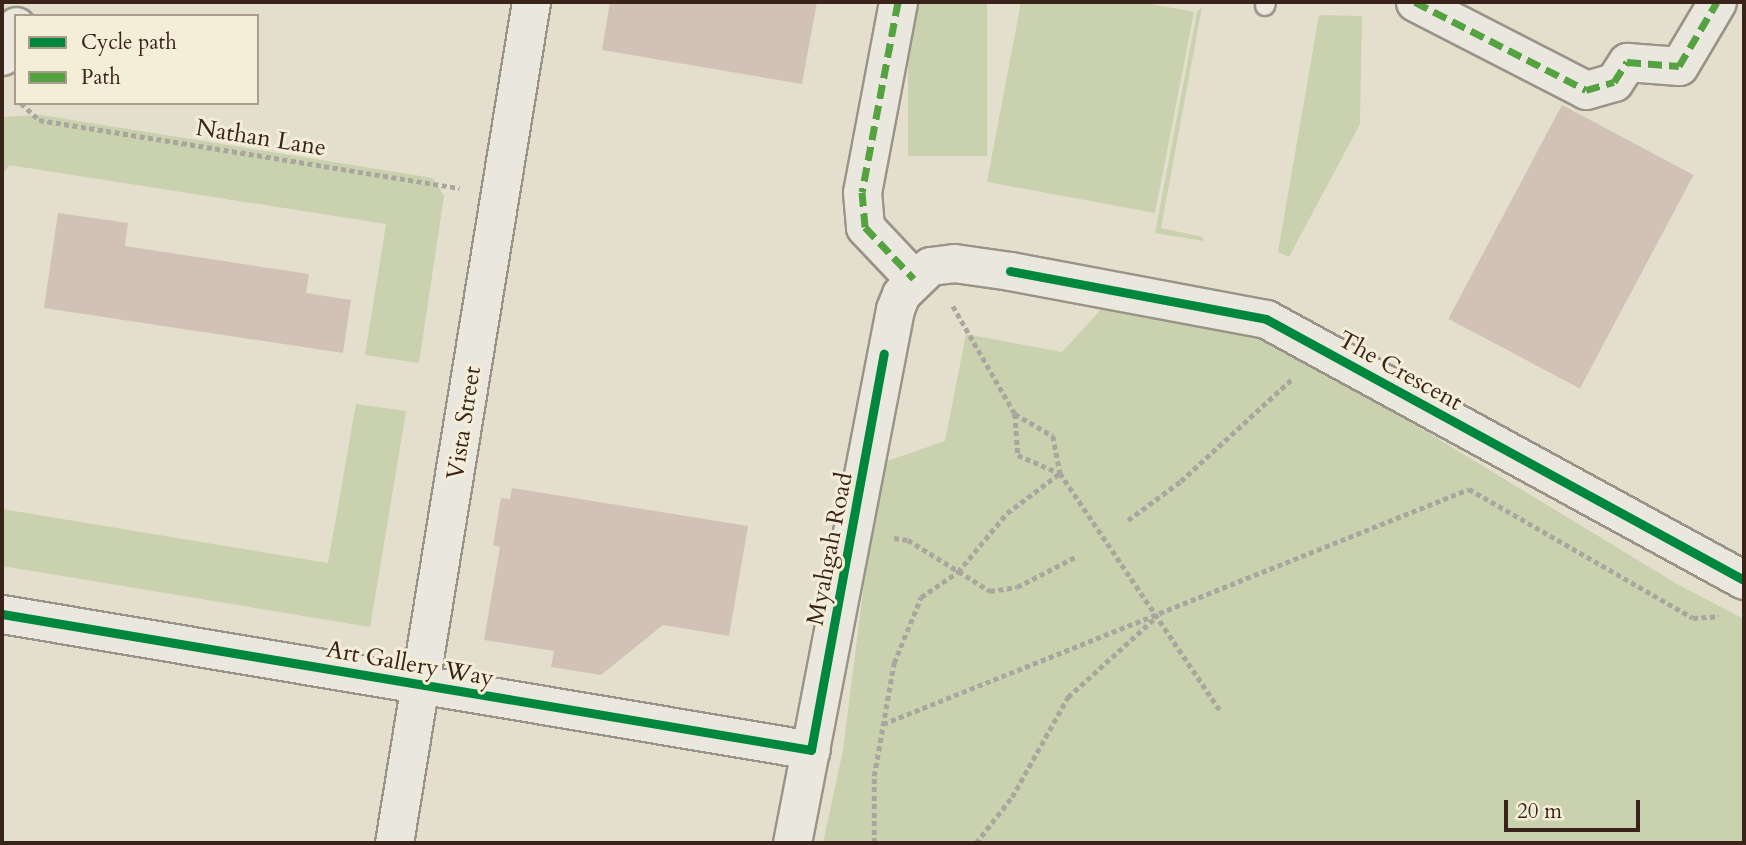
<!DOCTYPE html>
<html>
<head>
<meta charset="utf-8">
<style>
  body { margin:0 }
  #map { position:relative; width:1746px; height:845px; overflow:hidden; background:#e4dfcd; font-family:Cardo,serif }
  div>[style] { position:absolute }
  .green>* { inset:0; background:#cad1af; transform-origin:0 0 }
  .building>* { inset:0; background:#d1c2b5; transform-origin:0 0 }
  .path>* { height:4.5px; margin-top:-2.25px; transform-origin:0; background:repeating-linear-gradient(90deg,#aaa69e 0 5px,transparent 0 8.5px) }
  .roads { filter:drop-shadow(2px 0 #999388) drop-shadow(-2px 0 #999388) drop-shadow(0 2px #999388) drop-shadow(0 -2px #999388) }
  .lane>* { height:18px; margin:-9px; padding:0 9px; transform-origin:9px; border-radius:9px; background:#eae8de }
  .street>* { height:37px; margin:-18.5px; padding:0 18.5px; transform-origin:18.5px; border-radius:18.5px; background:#eae8de }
  .quiet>* { height:7px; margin-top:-3.5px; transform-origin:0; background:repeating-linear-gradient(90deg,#54a240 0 14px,transparent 0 21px) }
  .cycleway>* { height:9px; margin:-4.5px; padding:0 4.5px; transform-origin:4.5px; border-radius:4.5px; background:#00873e }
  span { translate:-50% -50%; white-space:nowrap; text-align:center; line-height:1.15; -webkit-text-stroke:6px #f4eed8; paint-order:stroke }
  .street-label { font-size:24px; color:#3a231b }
  .frame { position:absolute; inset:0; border:4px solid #3a231b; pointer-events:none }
  .legend { position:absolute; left:14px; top:14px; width:245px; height:91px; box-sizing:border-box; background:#f4eed8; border:2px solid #aa9d8c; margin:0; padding:9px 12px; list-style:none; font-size:21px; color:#3a231b }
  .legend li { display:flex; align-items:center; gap:14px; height:35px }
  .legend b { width:35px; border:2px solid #aa9d8c }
  .scale { position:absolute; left:1504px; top:800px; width:136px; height:32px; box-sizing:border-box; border:4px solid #3a231b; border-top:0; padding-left:9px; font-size:21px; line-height:24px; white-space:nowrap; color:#3a231b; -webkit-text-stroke:5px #f4eed8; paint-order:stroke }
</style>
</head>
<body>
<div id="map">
  <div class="green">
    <div style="left:908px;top:2px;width:79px;height:154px"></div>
    <div style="clip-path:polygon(1021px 2px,1141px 2px,1194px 12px,1155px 213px,987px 182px)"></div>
    <div style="clip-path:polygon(1202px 7px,1161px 228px,1203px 237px,1203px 241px,1155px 233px,1197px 12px)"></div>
    <div style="clip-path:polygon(1319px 15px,1362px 16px,1360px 124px,1289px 257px,1278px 252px)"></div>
    <div style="clip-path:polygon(41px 115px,433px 178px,444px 196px,419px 363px,365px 355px,386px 224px,9px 165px,2px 176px,2px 117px)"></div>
    <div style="clip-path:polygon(1107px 303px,1246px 331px,1317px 365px,1677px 584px,1744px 619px,1744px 843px,823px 843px,843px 750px,879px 464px,945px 441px,966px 334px,1062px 352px)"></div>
    <div style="clip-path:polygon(356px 404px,406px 411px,370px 627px,2px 566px,2px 509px,328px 563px)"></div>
  </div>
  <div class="building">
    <div style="clip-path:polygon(610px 2px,817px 2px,802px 84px,602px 50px)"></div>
    <div style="left:1562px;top:105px;width:149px;height:242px;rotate:28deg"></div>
    <div style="clip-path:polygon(58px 213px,128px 223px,125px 246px,309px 274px,306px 293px,351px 300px,343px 353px,44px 308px)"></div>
    <div style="clip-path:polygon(512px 488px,748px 526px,729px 636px,663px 625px,601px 675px,551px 667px,554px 651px,484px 640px,500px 547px,493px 545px,501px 498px,510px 499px)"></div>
  </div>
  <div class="path">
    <div style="left:21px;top:103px;width:25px;rotate:43deg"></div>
    <div style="left:39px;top:120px;width:426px;rotate:9.2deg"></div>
    <div style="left:953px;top:306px;width:125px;rotate:60.1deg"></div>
    <div style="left:1015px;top:414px;width:44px;rotate:30.1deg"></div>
    <div style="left:1053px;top:436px;width:38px;rotate:79deg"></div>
    <div style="left:1060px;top:473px;width:286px;rotate:56deg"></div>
    <div style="left:1015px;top:414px;width:41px;rotate:85.8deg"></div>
    <div style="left:1018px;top:455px;width:45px;rotate:23.7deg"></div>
    <div style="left:1128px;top:520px;width:66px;rotate:-36.3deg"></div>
    <div style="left:1181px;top:481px;width:151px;rotate:-42.6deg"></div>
    <div style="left:894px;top:538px;width:14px;rotate:8deg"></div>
    <div style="left:908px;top:540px;width:97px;rotate:31.9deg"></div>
    <div style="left:990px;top:591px;width:27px;rotate:-8deg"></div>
    <div style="left:1017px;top:587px;width:65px;rotate:-27.3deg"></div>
    <div style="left:883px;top:724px;width:631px;rotate:-21.85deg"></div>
    <div style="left:1469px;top:489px;width:258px;rotate:29.9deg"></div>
    <div style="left:1693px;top:618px;width:26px;rotate:-4deg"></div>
    <div style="left:874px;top:843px;width:67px;rotate:-90deg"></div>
    <div style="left:874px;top:776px;width:115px;rotate:-80deg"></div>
    <div style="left:894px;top:663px;width:71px;rotate:-67.8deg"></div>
    <div style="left:921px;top:597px;width:45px;rotate:-34deg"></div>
    <div style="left:958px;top:572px;width:77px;rotate:-50.3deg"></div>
    <div style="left:1007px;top:513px;width:66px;rotate:-37deg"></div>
    <div style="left:976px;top:843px;width:58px;rotate:-52deg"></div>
    <div style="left:1012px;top:797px;width:115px;rotate:-60.8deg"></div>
    <div style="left:1068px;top:697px;width:115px;rotate:-42.2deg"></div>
  </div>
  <div class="roads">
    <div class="lane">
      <div style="left:1265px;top:6px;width:4px;rotate:-76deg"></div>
    </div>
    <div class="street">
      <div style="left:898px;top:2px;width:193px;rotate:100.7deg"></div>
      <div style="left:862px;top:192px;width:35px;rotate:85deg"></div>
      <div style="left:865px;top:227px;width:71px;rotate:46.7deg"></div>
      <div style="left:1415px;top:2px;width:192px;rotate:27.2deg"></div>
      <div style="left:1586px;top:90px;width:29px;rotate:-16deg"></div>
      <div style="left:1614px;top:82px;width:24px;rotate:-57deg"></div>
      <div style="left:1627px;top:62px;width:52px;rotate:4.4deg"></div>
      <div style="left:1679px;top:66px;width:74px;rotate:-59.3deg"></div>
      <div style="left:2px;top:56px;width:33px;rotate:-65deg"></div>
      <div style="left:2px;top:614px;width:820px;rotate:9.54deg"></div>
      <div style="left:394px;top:843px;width:852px;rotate:-80.75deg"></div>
      <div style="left:792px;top:843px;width:544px;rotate:-79.08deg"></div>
      <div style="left:895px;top:309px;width:16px;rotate:-68deg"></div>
      <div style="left:901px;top:294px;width:40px;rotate:-44deg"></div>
      <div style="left:930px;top:266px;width:24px;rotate:-7deg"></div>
      <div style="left:954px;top:263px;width:57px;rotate:8.1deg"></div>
      <div style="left:1010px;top:271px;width:260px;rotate:10.6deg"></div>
      <div style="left:1266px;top:319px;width:545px;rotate:28.64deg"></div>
    </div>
  </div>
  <div class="quiet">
    <div style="left:898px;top:2px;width:193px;rotate:100.7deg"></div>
    <div style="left:862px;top:192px;width:35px;rotate:85deg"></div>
    <div style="left:865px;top:227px;width:71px;rotate:46.7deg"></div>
    <div style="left:1415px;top:2px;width:192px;rotate:27.2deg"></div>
    <div style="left:1586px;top:90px;width:29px;rotate:-16deg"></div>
    <div style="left:1614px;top:82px;width:24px;rotate:-57deg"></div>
    <div style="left:1627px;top:62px;width:52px;rotate:4.4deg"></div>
    <div style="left:1679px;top:66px;width:74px;rotate:-59.3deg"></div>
  </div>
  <div class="cycleway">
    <div style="left:1010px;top:271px;width:260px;rotate:10.6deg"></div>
    <div style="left:1266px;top:319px;width:545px;rotate:28.64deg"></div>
    <div style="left:2px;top:614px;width:820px;rotate:9.54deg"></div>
    <div style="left:811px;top:750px;width:403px;rotate:-79.6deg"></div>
  </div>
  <div class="street-label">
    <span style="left:261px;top:138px;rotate:9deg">Nathan Lane</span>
    <span style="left:1400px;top:371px;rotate:29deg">The Crescent</span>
    <span style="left:464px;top:423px;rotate:-81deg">Vista Street</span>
    <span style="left:830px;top:549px;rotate:-79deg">Myahgah Road</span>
    <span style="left:410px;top:664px;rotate:10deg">Art Gallery Way</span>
  </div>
  <div class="frame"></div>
  <ul class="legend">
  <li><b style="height:9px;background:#00873e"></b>Cycle path</li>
  <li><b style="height:9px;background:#54a240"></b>Path</li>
  </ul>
  <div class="scale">20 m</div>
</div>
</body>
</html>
